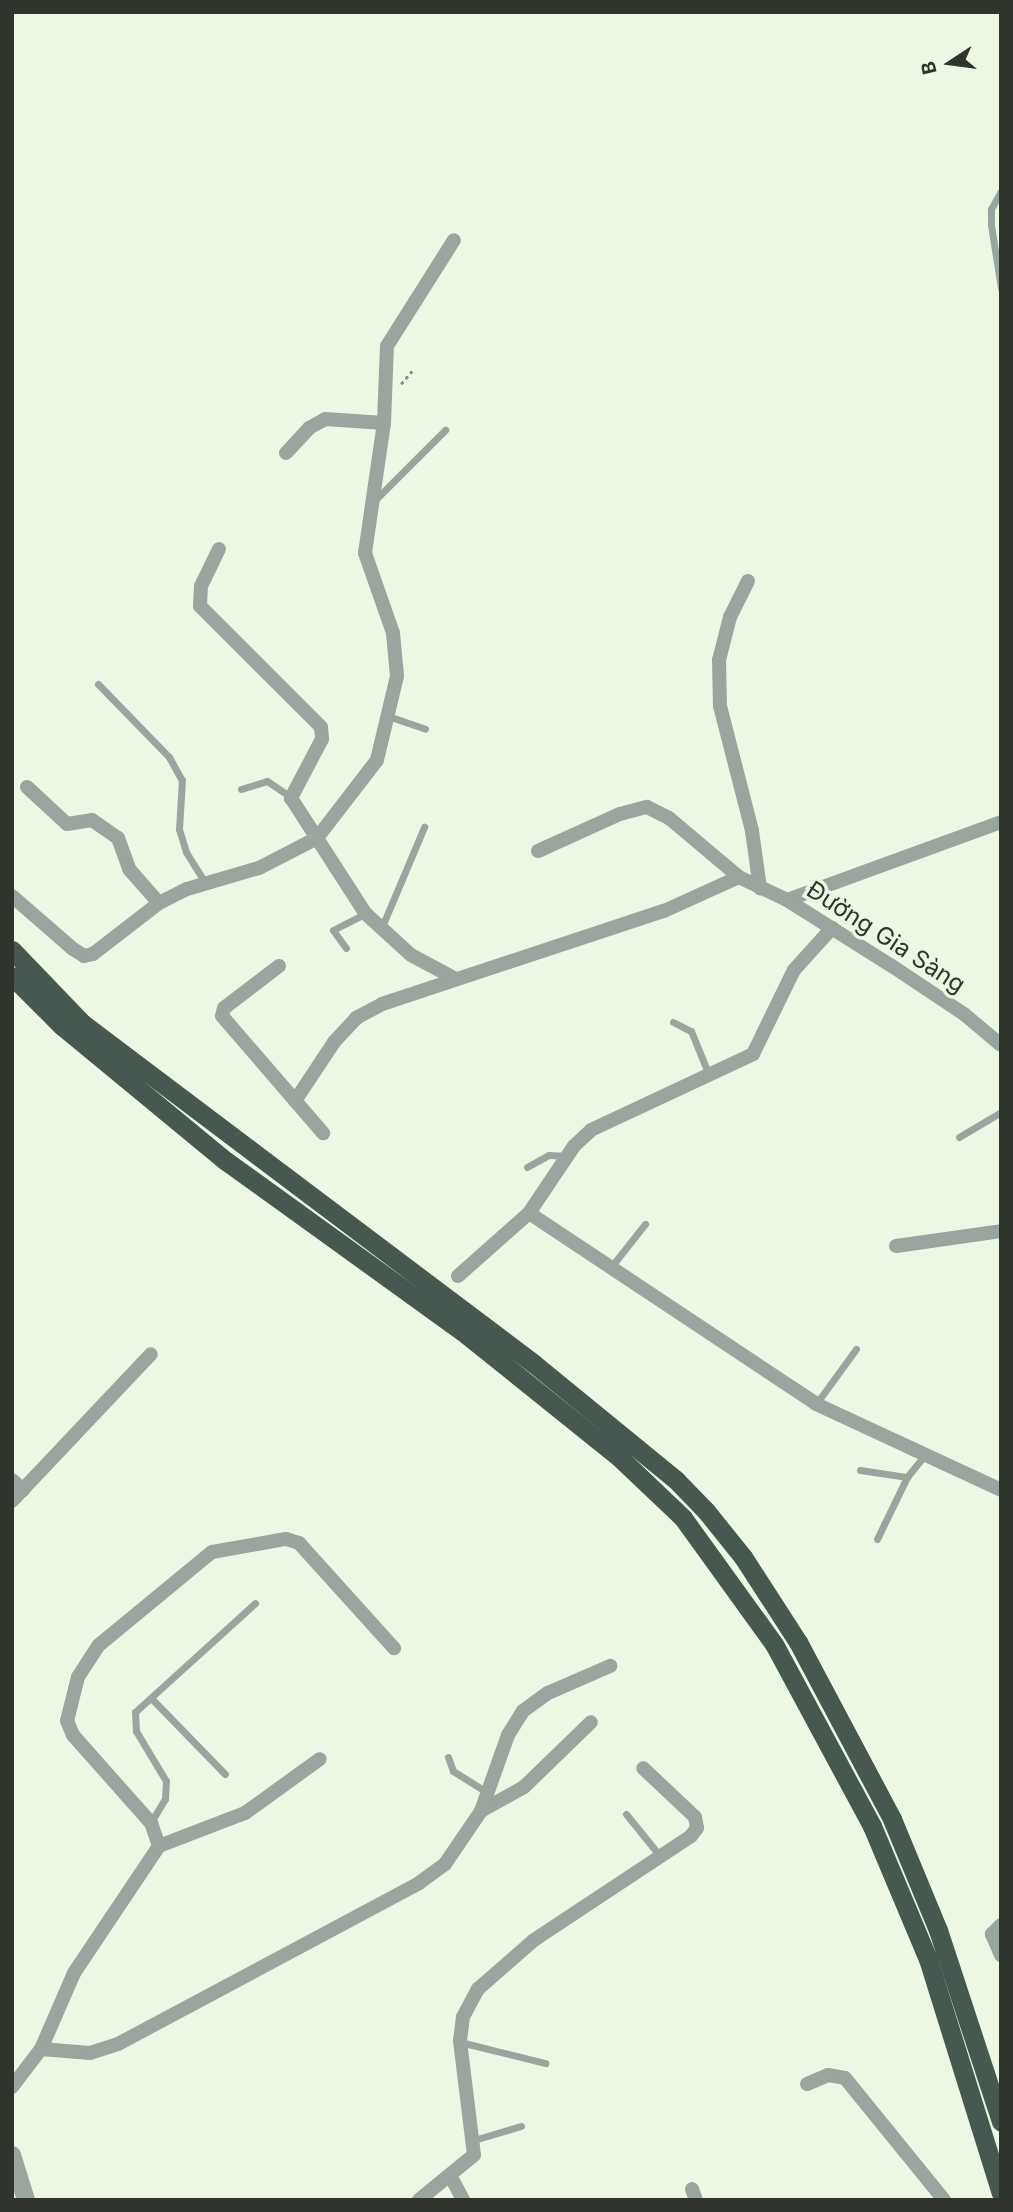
<!DOCTYPE html>
<html>
<head>
<meta charset="utf-8">
<style>
  body { margin:0 }
  #map { position:relative; width:1013px; height:2212px; overflow:hidden; background:#edf8e4; font-family:Inter,sans-serif }
  div>[style] { position:absolute }
  .path>* { height:2.5px; margin-top:-1.25px; transform-origin:0; background:repeating-linear-gradient(90deg,#858d80 0 3.5px,transparent 0 7px) }
  .service>* { height:7px; margin:-3.5px; padding:0 3.5px; transform-origin:3.5px; border-radius:3.5px; background:#9ba59f }
  .minor>* { height:14px; margin:-7px; padding:0 7px; transform-origin:7px; border-radius:7px; background:#9ba59f }
  .tertiary>* { height:18px; margin:-9px; padding:0 9px; transform-origin:9px; border-radius:9px; background:#9ba59f }
  .trunk>* { height:19px; margin:-9.5px; padding:0 9.5px; transform-origin:9.5px; border-radius:9.5px; background:#46584f }
  span { translate:-50% -50%; white-space:nowrap; text-align:center; line-height:1.15; -webkit-text-stroke:7px #edf8e4; paint-order:stroke }
  .street-label { font-size:24px; color:#2f342c }
  .frame { position:absolute; inset:0; border:14px solid #2f342c; pointer-events:none }
  .north { position:absolute; left:915px; top:28px; width:70px; height:70px; -webkit-text-stroke:5px #edf8e4; paint-order:stroke; rotate:257deg; font-size:19px; font-weight:700; line-height:28px; text-align:center; color:#2f342c }
  .north::after { content:''; display:block; margin:auto; width:24px; height:32px; background:#2f342c; clip-path:polygon(50% 0,100% 100%,50% 72%,0 100%) }
</style>
</head>
<body>
<div id="map">
  <div class="path">
    <div style="left:401px;top:384px;width:17px;rotate:-50deg"></div>
  </div>
  <div class="service">
    <div style="left:1001px;top:191px;width:21px;rotate:119deg"></div>
    <div style="left:991px;top:209px;width:16px;rotate:90deg"></div>
    <div style="left:991px;top:225px;width:64px;rotate:81deg"></div>
    <div style="left:376px;top:499px;width:98px;rotate:-45deg"></div>
    <div style="left:98px;top:684px;width:102px;rotate:45.8deg"></div>
    <div style="left:169px;top:757px;width:26px;rotate:61deg"></div>
    <div style="left:182px;top:780px;width:49px;rotate:93.5deg"></div>
    <div style="left:179px;top:829px;width:24px;rotate:73deg"></div>
    <div style="left:186px;top:852px;width:36px;rotate:58deg"></div>
    <div style="left:391px;top:717px;width:36px;rotate:19deg"></div>
    <div style="left:241px;top:789px;width:27px;rotate:-17deg"></div>
    <div style="left:267px;top:781px;width:29px;rotate:34deg"></div>
    <div style="left:381px;top:929px;width:111px;rotate:-67.1deg"></div>
    <div style="left:346px;top:948px;width:22px;rotate:-126deg"></div>
    <div style="left:333px;top:930px;width:36px;rotate:-27deg"></div>
    <div style="left:673px;top:1022px;width:20px;rotate:27deg"></div>
    <div style="left:691px;top:1031px;width:48px;rotate:67.8deg"></div>
    <div style="left:959px;top:1137px;width:49px;rotate:-30.8deg"></div>
    <div style="left:527px;top:1167px;width:25px;rotate:-29deg"></div>
    <div style="left:549px;top:1155px;width:18px;rotate:3deg"></div>
    <div style="left:611px;top:1267px;width:55px;rotate:-51.7deg"></div>
    <div style="left:816px;top:1404px;width:68px;rotate:-54deg"></div>
    <div style="left:860px;top:1470px;width:48px;rotate:8.5deg"></div>
    <div style="left:877px;top:1539px;width:69px;rotate:-64.2deg"></div>
    <div style="left:907px;top:1477px;width:28px;rotate:-51deg"></div>
    <div style="left:151px;top:1698px;width:106px;rotate:45.8deg"></div>
    <div style="left:448px;top:1757px;width:15px;rotate:70deg"></div>
    <div style="left:453px;top:1771px;width:40px;rotate:32deg"></div>
    <div style="left:626px;top:1814px;width:54px;rotate:51deg"></div>
    <div style="left:151px;top:1822px;width:27px;rotate:-59deg"></div>
    <div style="left:165px;top:1799px;width:18px;rotate:-87deg"></div>
    <div style="left:166px;top:1781px;width:58px;rotate:-121deg"></div>
    <div style="left:136px;top:1731px;width:19px;rotate:-93deg"></div>
    <div style="left:135px;top:1712px;width:162px;rotate:-42.2deg"></div>
    <div style="left:460px;top:2042px;width:88px;rotate:13.9deg"></div>
    <div style="left:474px;top:2140px;width:49px;rotate:-16.6deg"></div>
  </div>
  <div class="minor">
    <div style="left:286px;top:453px;width:34px;rotate:-47deg"></div>
    <div style="left:309px;top:428px;width:18px;rotate:-29deg"></div>
    <div style="left:325px;top:419px;width:59px;rotate:3.9deg"></div>
    <div style="left:219px;top:549px;width:41px;rotate:115.9deg"></div>
    <div style="left:201px;top:586px;width:20px;rotate:93deg"></div>
    <div style="left:200px;top:606px;width:171px;rotate:45deg"></div>
    <div style="left:321px;top:727px;width:12px;rotate:85deg"></div>
    <div style="left:322px;top:739px;width:67px;rotate:117.7deg"></div>
    <div style="left:291px;top:798px;width:137px;rotate:57.2deg"></div>
    <div style="left:365px;top:913px;width:62px;rotate:42.4deg"></div>
    <div style="left:411px;top:955px;width:49px;rotate:28.1deg"></div>
    <div style="left:748px;top:581px;width:40px;rotate:116.6deg"></div>
    <div style="left:730px;top:617px;width:44px;rotate:104.3deg"></div>
    <div style="left:719px;top:660px;width:46px;rotate:88.8deg"></div>
    <div style="left:720px;top:706px;width:129px;rotate:75.6deg"></div>
    <div style="left:752px;top:831px;width:58px;rotate:82deg"></div>
    <div style="left:27px;top:787px;width:54px;rotate:42.8deg"></div>
    <div style="left:67px;top:824px;width:25px;rotate:-9deg"></div>
    <div style="left:92px;top:820px;width:32px;rotate:35deg"></div>
    <div style="left:118px;top:838px;width:33px;rotate:70deg"></div>
    <div style="left:129px;top:869px;width:45px;rotate:48.6deg"></div>
    <div style="left:538px;top:851px;width:90px;rotate:-24.3deg"></div>
    <div style="left:620px;top:814px;width:28px;rotate:-15deg"></div>
    <div style="left:647px;top:807px;width:25px;rotate:27deg"></div>
    <div style="left:669px;top:818px;width:92px;rotate:40.1deg"></div>
    <div style="left:739px;top:877px;width:53px;rotate:25.6deg"></div>
    <div style="left:787px;top:900px;width:124px;rotate:32.2deg"></div>
    <div style="left:892px;top:966px;width:87px;rotate:33.7deg"></div>
    <div style="left:964px;top:1014px;width:48px;rotate:40deg"></div>
    <div style="left:12px;top:896px;width:81px;rotate:41deg"></div>
    <div style="left:73px;top:949px;width:13px;rotate:32deg"></div>
    <div style="left:84px;top:956px;width:9px;rotate:-13deg"></div>
    <div style="left:93px;top:954px;width:83px;rotate:-37.7deg"></div>
    <div style="left:159px;top:903px;width:31px;rotate:-27deg"></div>
    <div style="left:187px;top:889px;width:75px;rotate:-16.3deg"></div>
    <div style="left:259px;top:868px;width:65px;rotate:-27.3deg"></div>
    <div style="left:317px;top:838px;width:98px;rotate:-52.4deg"></div>
    <div style="left:377px;top:760px;width:86px;rotate:-76.6deg"></div>
    <div style="left:397px;top:676px;width:43px;rotate:-95.3deg"></div>
    <div style="left:393px;top:633px;width:85px;rotate:-109.3deg"></div>
    <div style="left:365px;top:553px;width:131px;rotate:-81.7deg"></div>
    <div style="left:384px;top:423px;width:77px;rotate:-87.8deg"></div>
    <div style="left:387px;top:346px;width:125px;rotate:-57.7deg"></div>
    <div style="left:787px;top:900px;width:228px;rotate:-20deg"></div>
    <div style="left:279px;top:966px;width:69px;rotate:142.6deg"></div>
    <div style="left:224px;top:1008px;width:8px;rotate:104deg"></div>
    <div style="left:222px;top:1016px;width:155px;rotate:49.2deg"></div>
    <div style="left:295px;top:1101px;width:71px;rotate:-56.5deg"></div>
    <div style="left:334px;top:1042px;width:33px;rotate:-47deg"></div>
    <div style="left:356px;top:1018px;width:30px;rotate:-28deg"></div>
    <div style="left:382px;top:1004px;width:297px;rotate:-18.3deg"></div>
    <div style="left:664px;top:911px;width:82px;rotate:-24.4deg"></div>
    <div style="left:529px;top:1213px;width:345px;rotate:33.6deg"></div>
    <div style="left:816px;top:1404px;width:204px;rotate:24.9deg"></div>
    <div style="left:896px;top:1246px;width:106px;rotate:-8.1deg"></div>
    <div style="left:458px;top:1276px;width:95px;rotate:-41.6deg"></div>
    <div style="left:529px;top:1213px;width:81px;rotate:-56.1deg"></div>
    <div style="left:574px;top:1146px;width:23px;rotate:-43deg"></div>
    <div style="left:591px;top:1130px;width:179px;rotate:-25.1deg"></div>
    <div style="left:753px;top:1054px;width:93px;rotate:-64deg"></div>
    <div style="left:794px;top:970px;width:57px;rotate:-47.9deg"></div>
    <div style="left:12px;top:1480px;width:15px;rotate:42deg"></div>
    <div style="left:12px;top:1501px;width:202px;rotate:-46.6deg"></div>
    <div style="left:481px;top:1811px;width:49px;rotate:-29.2deg"></div>
    <div style="left:524px;top:1787px;width:93px;rotate:-44.1deg"></div>
    <div style="left:159px;top:1846px;width:92px;rotate:-21deg"></div>
    <div style="left:245px;top:1813px;width:92px;rotate:-35.8deg"></div>
    <div style="left:1001px;top:1925px;width:13px;rotate:135deg"></div>
    <div style="left:992px;top:1934px;width:23px;rotate:67deg"></div>
    <div style="left:41px;top:2049px;width:83px;rotate:-66.5deg"></div>
    <div style="left:74px;top:1973px;width:153px;rotate:-56.2deg"></div>
    <div style="left:159px;top:1846px;width:24px;rotate:-109deg"></div>
    <div style="left:151px;top:1823px;width:118px;rotate:-131.6deg"></div>
    <div style="left:73px;top:1735px;width:15px;rotate:-113deg"></div>
    <div style="left:67px;top:1721px;width:45px;rotate:-76deg"></div>
    <div style="left:78px;top:1677px;width:38px;rotate:-57deg"></div>
    <div style="left:99px;top:1645px;width:146px;rotate:-39.5deg"></div>
    <div style="left:212px;top:1552px;width:75px;rotate:-10deg"></div>
    <div style="left:286px;top:1539px;width:14px;rotate:17deg"></div>
    <div style="left:299px;top:1543px;width:142px;rotate:47.9deg"></div>
    <div style="left:807px;top:2084px;width:23px;rotate:-23deg"></div>
    <div style="left:828px;top:2075px;width:17px;rotate:10deg"></div>
    <div style="left:845px;top:2078px;width:157px;rotate:50.9deg"></div>
    <div style="left:12px;top:2087px;width:48px;rotate:-52.7deg"></div>
    <div style="left:41px;top:2049px;width:49px;rotate:4.7deg"></div>
    <div style="left:90px;top:2053px;width:29px;rotate:-18deg"></div>
    <div style="left:118px;top:2044px;width:341px;rotate:-28.1deg"></div>
    <div style="left:419px;top:1883px;width:32px;rotate:-36deg"></div>
    <div style="left:445px;top:1864px;width:64px;rotate:-55.8deg"></div>
    <div style="left:481px;top:1811px;width:81px;rotate:-70.4deg"></div>
    <div style="left:508px;top:1735px;width:28px;rotate:-58deg"></div>
    <div style="left:523px;top:1711px;width:31px;rotate:-36deg"></div>
    <div style="left:548px;top:1693px;width:68px;rotate:-23.5deg"></div>
    <div style="left:451px;top:2177px;width:26px;rotate:62deg"></div>
    <div style="left:692px;top:2189px;width:12px;rotate:70deg"></div>
    <div style="left:419px;top:2200px;width:71px;rotate:-39.3deg"></div>
    <div style="left:474px;top:2155px;width:115px;rotate:-97deg"></div>
    <div style="left:460px;top:2041px;width:24px;rotate:-83deg"></div>
    <div style="left:463px;top:2017px;width:32px;rotate:-62deg"></div>
    <div style="left:478px;top:1989px;width:74px;rotate:-41.2deg"></div>
    <div style="left:534px;top:1940px;width:188px;rotate:-33.5deg"></div>
    <div style="left:691px;top:1836px;width:10px;rotate:-53deg"></div>
    <div style="left:697px;top:1828px;width:11px;rotate:-100deg"></div>
    <div style="left:695px;top:1817px;width:71px;rotate:-136.7deg"></div>
  </div>
  <div class="tertiary">
    <div style="left:12px;top:2155px;width:47px;rotate:72.7deg"></div>
  </div>
  <div class="trunk">
    <div style="left:12px;top:950px;width:101px;rotate:46.2deg"></div>
    <div style="left:82px;top:1023px;width:565px;rotate:37.01deg"></div>
    <div style="left:533px;top:1363px;width:185px;rotate:39.3deg"></div>
    <div style="left:676px;top:1480px;width:43px;rotate:45.9deg"></div>
    <div style="left:706px;top:1511px;width:59px;rotate:51.2deg"></div>
    <div style="left:743px;top:1557px;width:101px;rotate:57.1deg"></div>
    <div style="left:798px;top:1642px;width:200px;rotate:62deg"></div>
    <div style="left:892px;top:1819px;width:120px;rotate:67.5deg"></div>
    <div style="left:938px;top:1930px;width:202px;rotate:71.8deg"></div>
    <div style="left:12px;top:976px;width:71px;rotate:45deg"></div>
    <div style="left:62px;top:1026px;width:212px;rotate:39.5deg"></div>
    <div style="left:226px;top:1161px;width:297px;rotate:35.8deg"></div>
    <div style="left:467px;top:1335px;width:195px;rotate:38.8deg"></div>
    <div style="left:619px;top:1457px;width:88px;rotate:43.6deg"></div>
    <div style="left:683px;top:1518px;width:155px;rotate:54.2deg"></div>
    <div style="left:774px;top:1644px;width:207px;rotate:61.7deg"></div>
    <div style="left:872px;top:1826px;width:144px;rotate:67.2deg"></div>
    <div style="left:928px;top:1959px;width:245px;rotate:72.7deg"></div>
  </div>
  <div class="street-label">
    <span style="left:886px;top:937px;rotate:33deg">Đường Gia Sàng</span>
  </div>
  <div class="frame"></div>
  <div class="north">B</div>
</div>
</body>
</html>
